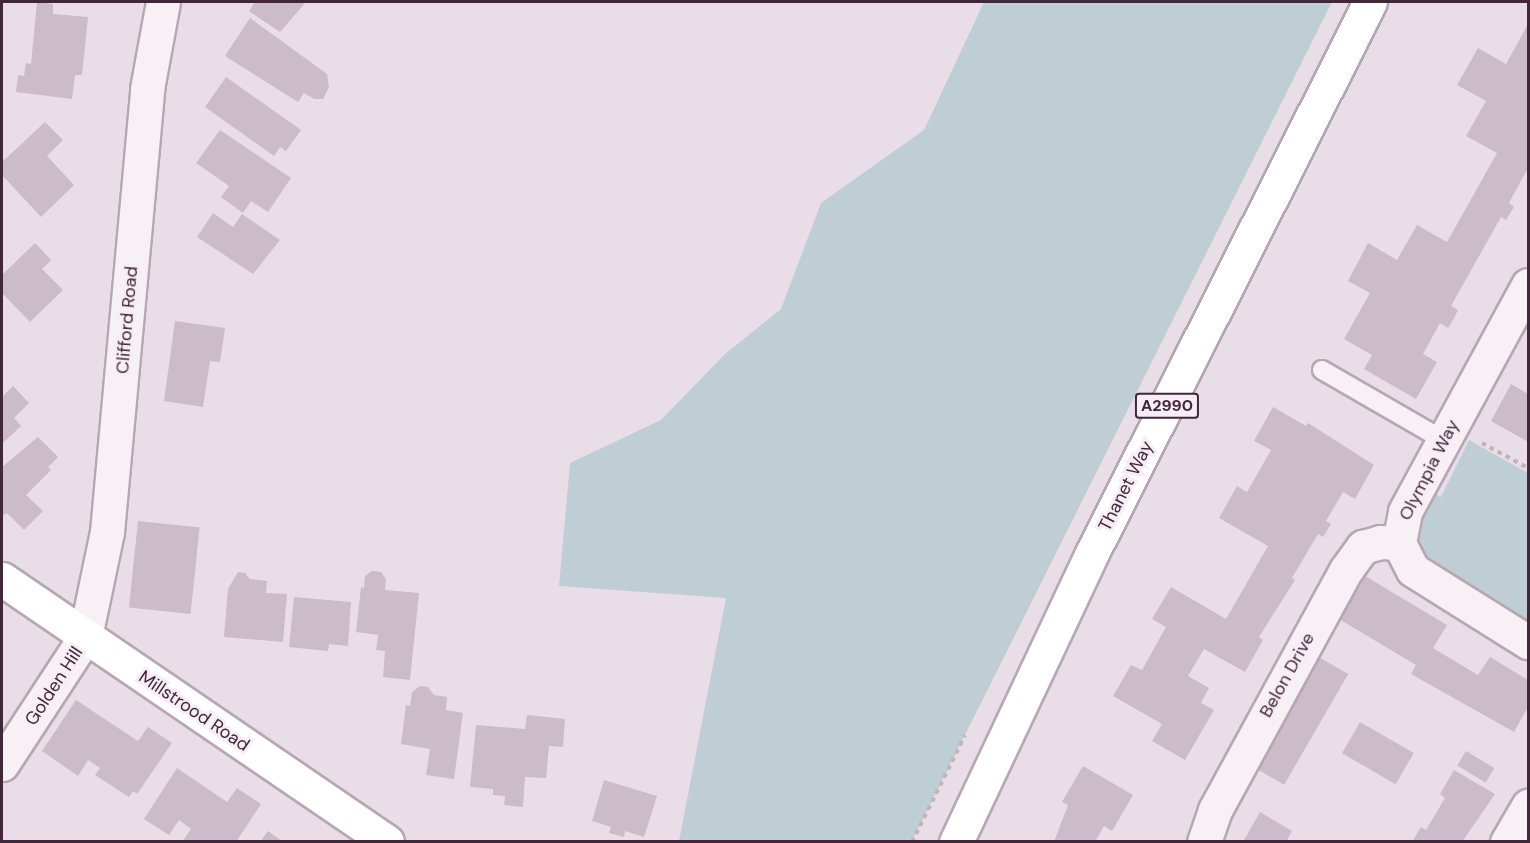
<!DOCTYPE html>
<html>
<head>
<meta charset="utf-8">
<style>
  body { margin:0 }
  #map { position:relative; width:1530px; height:843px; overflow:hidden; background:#e9dee7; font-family:"DM Sans",sans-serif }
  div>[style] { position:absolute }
  .green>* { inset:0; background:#beced4 }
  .building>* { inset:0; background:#ccbbc9; transform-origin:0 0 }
  .path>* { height:4px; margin-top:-2px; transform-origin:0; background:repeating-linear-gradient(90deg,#c1b4be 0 4.5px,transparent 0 9px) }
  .roads { filter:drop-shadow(2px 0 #b7a7b4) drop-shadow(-2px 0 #b7a7b4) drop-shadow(0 2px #b7a7b4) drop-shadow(0 -2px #b7a7b4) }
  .lane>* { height:18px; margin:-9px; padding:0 9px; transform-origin:9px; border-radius:9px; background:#f7f1f6 }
  .street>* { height:33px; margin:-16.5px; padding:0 16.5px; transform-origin:16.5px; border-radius:16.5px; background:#f7f1f6 }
  .secondary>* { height:33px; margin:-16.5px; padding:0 16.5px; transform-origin:16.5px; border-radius:16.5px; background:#fff }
  .primary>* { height:33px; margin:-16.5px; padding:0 16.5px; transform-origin:16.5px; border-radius:16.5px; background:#fff }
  span { translate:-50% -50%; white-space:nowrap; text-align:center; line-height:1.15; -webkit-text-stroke:6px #f7eef5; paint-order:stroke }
  .shield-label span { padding:2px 4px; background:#f7eef5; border:2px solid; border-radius:4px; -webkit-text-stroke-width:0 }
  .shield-label { font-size:16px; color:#42263c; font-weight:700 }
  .street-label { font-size:18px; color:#42263c }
  .frame { position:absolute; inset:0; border:3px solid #42263c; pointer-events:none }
</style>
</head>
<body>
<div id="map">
  <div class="green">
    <div style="clip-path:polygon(984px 2px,1332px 2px,912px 841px,679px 841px,726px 598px,559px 586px,570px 463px,661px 420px,725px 354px,781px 309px,821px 203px,924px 130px)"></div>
    <div style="clip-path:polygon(1469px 440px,1528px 473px,1528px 623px,1425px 561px,1418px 547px,1423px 509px,1431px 492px,1441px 497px)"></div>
  </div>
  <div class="building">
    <div style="clip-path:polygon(37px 2px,53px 4px,53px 14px,88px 17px,82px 75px,75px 75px,72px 99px,16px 92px,18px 75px,24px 76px,26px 63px,31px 64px)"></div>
    <div style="clip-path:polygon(255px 2px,306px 2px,280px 32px,249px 11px)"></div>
    <div style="clip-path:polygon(250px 18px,327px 74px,329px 87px,323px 99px,314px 99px,304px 93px,298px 102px,225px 56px)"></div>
    <div style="clip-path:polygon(1528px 24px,1528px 168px,1509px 203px,1514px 207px,1506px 220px,1501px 217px,1451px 306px,1458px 310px,1453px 320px,1448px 328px,1440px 323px,1423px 354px,1437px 362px,1416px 399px,1364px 369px,1372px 355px,1344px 339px,1370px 293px,1348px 281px,1368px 243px,1397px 260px,1417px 225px,1447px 242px,1497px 153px,1466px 136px,1486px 101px,1457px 85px,1478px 48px,1506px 64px)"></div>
    <div style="clip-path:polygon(226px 77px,301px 130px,286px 151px,280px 147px,274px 156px,205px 107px)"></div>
    <div style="clip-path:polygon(45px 122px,63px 140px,47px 156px,74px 185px,41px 217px,2px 175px,2px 162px)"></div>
    <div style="clip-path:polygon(220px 130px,291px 178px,268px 212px,251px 201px,243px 213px,221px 197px,229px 186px,196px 163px)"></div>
    <div style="clip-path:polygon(213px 213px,233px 227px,242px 214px,280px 240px,253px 274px,197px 237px)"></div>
    <div style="clip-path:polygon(35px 243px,51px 260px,42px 269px,63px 290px,30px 322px,2px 293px,2px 275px)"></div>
    <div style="clip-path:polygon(175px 321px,225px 328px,220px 362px,210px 361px,203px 407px,164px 401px)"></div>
    <div style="clip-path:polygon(1511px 384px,1528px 394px,1528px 442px,1491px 421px)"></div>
    <div style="clip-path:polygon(13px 386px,29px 403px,14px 418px,21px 426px,2px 444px,2px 397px)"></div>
    <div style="clip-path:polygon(1273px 407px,1306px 426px,1308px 423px,1374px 465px,1355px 499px,1343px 492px,1326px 521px,1331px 524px,1323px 537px,1318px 534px,1292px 578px,1295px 580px,1259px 637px,1263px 640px,1245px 672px,1204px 649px,1188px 676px,1209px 688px,1201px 703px,1214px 710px,1185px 760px,1152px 741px,1162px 724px,1113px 696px,1131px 665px,1142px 670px,1166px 627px,1152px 619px,1171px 587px,1226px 619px,1268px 546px,1219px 518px,1237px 486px,1247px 492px,1271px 450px,1254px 441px)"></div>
    <div style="clip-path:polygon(38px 437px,58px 457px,48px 467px,51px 470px,26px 495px,43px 511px,24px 530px,7px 513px,2px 516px,2px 467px)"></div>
    <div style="left:138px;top:521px;width:62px;height:87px;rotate:6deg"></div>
    <div style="clip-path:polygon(372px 571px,381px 572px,386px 579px,385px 590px,419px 593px,410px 680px,383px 677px,385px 651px,376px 650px,378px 635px,356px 632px,361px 587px,364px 588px,365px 576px)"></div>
    <div style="clip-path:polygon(238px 572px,245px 573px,250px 579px,267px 581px,266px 593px,287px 594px,283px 642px,224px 637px,228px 589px)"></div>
    <div style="clip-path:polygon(1365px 576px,1447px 625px,1433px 648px,1478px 675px,1490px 657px,1528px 680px,1528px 707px,1514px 732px,1411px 674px,1416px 665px,1339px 619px)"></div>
    <div style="clip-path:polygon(294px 597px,351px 602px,348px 646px,329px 644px,328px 651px,289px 647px)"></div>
    <div style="left:1317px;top:656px;width:36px;height:128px;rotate:30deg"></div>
    <div style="clip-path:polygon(420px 686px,428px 687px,434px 695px,447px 697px,446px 710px,463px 713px,454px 779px,426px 775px,430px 749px,401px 744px,406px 705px,410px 706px,412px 692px)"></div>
    <div style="clip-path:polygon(76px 700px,138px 741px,148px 727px,172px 743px,137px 794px,133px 791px,129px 797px,95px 775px,100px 768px,88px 760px,78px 776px,42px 751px)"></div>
    <div style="clip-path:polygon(527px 715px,565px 719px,563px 747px,549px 746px,546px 778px,525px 777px,523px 807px,504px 805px,505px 796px,493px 795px,493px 789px,470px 787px,476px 725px,525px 729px)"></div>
    <div style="left:1360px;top:722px;width:62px;height:36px;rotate:30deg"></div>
    <div style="left:1466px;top:751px;width:33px;height:17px;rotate:31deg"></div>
    <div style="clip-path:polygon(1083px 766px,1133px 795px,1112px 831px,1104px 826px,1095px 842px,1054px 842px,1068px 805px,1062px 802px)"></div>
    <div style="clip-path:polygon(177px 768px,227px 802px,237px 788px,261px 804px,236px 842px,182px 842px,191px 829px,179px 820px,169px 835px,144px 819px)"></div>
    <div style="clip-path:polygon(1454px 770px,1495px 794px,1462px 842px,1412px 842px,1421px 827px,1426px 830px,1445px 798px,1440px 794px)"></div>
    <div style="clip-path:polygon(604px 780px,657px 796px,644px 837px,625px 831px,624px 837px,609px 833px,611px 827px,592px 821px)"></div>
    <div style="clip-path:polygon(1260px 812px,1292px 831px,1286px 842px,1243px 842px)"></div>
    <div style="clip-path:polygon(268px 831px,283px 842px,260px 842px)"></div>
  </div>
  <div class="path">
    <div style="left:1482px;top:443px;width:52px;rotate:28.5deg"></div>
    <div style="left:912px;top:842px;width:119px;rotate:-63.6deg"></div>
  </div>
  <div class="roads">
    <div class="lane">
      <div style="left:1322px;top:370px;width:140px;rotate:30deg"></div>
    </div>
    <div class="street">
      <div style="left:1528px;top:285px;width:258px;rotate:118.5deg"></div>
      <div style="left:1405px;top:512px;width:32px;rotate:101deg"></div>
      <div style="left:1399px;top:543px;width:30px;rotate:63deg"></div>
      <div style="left:1413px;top:570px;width:136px;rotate:32.1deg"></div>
      <div style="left:2px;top:764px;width:152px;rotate:-56.8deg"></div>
      <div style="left:85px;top:637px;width:107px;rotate:-78.2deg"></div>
      <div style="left:107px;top:532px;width:445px;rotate:-84.8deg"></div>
      <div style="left:147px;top:89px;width:88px;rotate:-79.6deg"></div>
      <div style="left:1204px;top:842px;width:34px;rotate:-71deg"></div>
      <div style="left:1215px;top:810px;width:273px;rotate:-61.4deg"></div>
      <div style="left:1346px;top:570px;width:29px;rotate:-54deg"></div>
      <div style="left:1363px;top:547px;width:18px;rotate:-16deg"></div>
      <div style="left:1380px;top:542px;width:19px;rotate:3deg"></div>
      <div style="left:1507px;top:842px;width:42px;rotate:-59.7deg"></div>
    </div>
    <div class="secondary">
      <div style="left:2px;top:579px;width:466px;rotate:34.3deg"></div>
    </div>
    <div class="primary">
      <div style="left:956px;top:842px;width:319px;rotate:-64.8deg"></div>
      <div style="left:1092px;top:553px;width:617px;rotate:-63.23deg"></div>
    </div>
  </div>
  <div class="shield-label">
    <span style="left:1167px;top:406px">A2990</span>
  </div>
  <div class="street-label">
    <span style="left:127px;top:320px;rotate:-85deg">Clifford Road</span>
    <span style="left:1429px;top:470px;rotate:-63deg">Olympia Way</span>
    <span style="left:1126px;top:486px;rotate:-63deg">Thanet Way</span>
    <span style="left:1287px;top:675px;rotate:-61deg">Belon Drive</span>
    <span style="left:54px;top:686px;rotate:-57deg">Golden Hill</span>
    <span style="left:194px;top:711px;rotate:34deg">Millstrood Road</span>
  </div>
  <div class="frame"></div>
</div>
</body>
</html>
